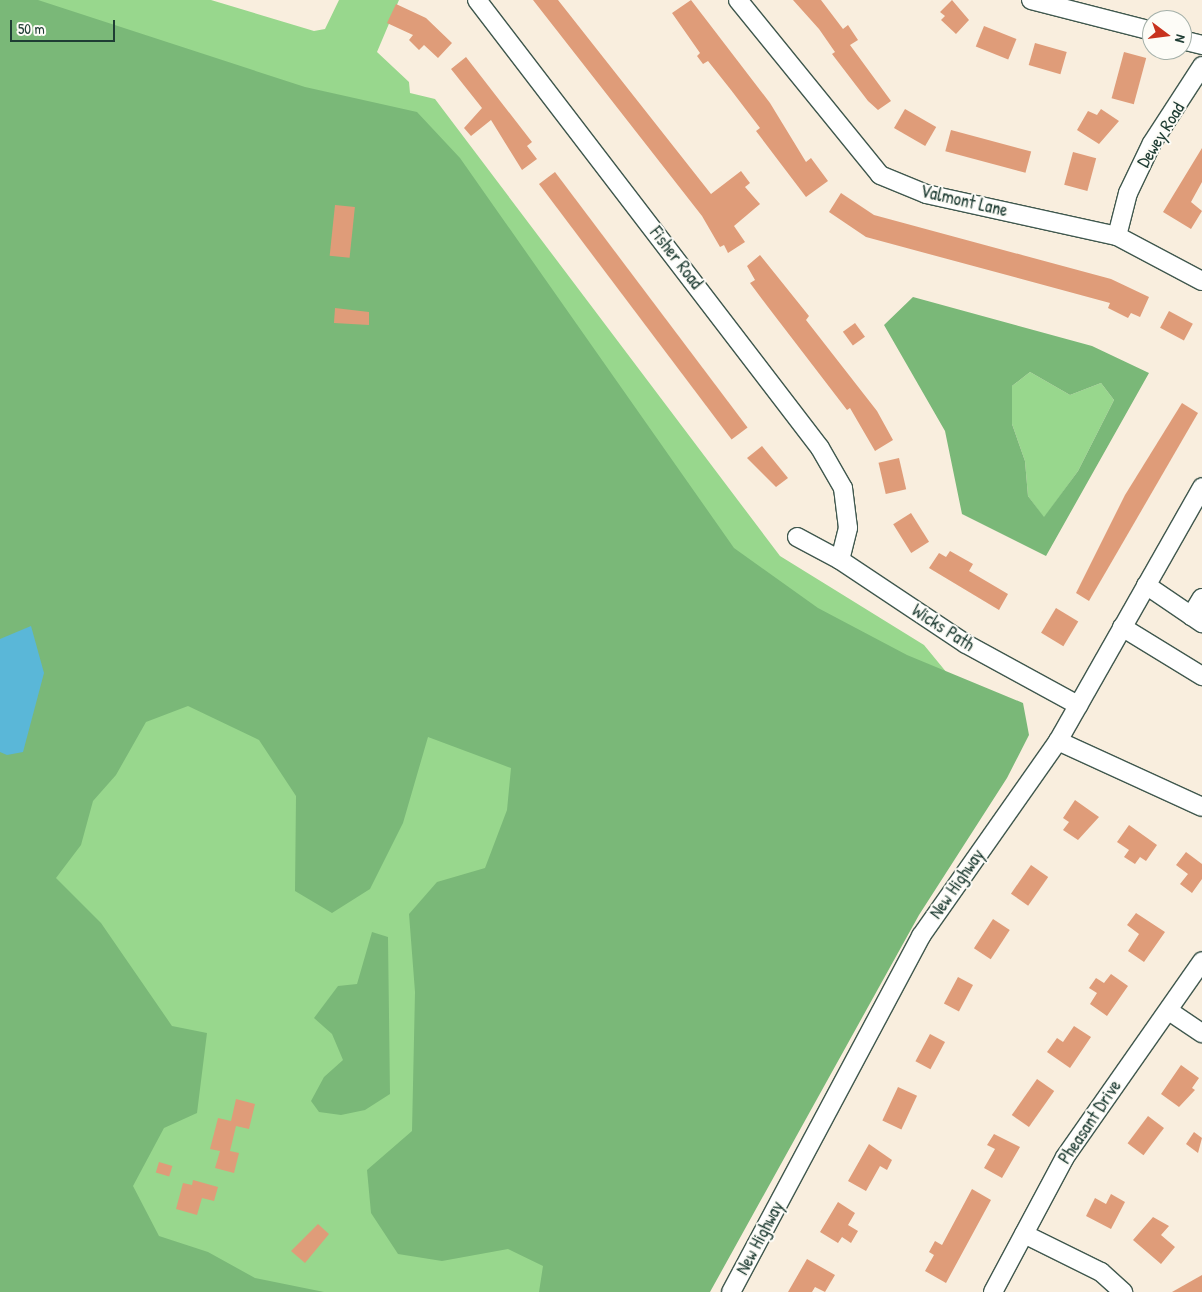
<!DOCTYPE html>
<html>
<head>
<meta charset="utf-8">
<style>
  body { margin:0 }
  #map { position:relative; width:1202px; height:1292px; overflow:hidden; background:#f9eede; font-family:"Patrick Hand",sans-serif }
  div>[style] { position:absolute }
  .green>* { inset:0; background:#98d78d }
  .forest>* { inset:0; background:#7ab878 }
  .water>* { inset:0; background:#5ab7d8 }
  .building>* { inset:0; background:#df9c79; transform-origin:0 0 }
  .roads { filter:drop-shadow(1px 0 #40584e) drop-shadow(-1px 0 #40584e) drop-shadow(0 1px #40584e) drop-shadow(0 -1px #40584e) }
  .minor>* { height:18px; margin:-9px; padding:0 9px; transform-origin:9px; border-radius:9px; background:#fff }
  span { translate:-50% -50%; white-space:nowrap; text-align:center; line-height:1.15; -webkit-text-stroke:4px #fdfcf7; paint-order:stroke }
  .street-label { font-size:18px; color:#1f3d34 }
  .north { position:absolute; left:1142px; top:10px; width:50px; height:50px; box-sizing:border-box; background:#fdfcf7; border:1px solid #a4b0a9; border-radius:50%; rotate:105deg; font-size:14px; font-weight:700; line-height:20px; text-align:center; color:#1f3d34 }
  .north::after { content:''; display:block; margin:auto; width:18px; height:22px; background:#c8321e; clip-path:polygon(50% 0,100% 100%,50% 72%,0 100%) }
  .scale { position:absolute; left:10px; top:20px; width:105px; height:22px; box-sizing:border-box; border:2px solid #1f3d34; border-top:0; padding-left:6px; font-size:15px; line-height:18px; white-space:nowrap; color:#1f3d34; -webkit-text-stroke:4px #fdfcf7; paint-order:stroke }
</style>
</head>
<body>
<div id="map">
  <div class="green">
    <div style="clip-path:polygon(0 0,211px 0,314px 31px,325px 29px,339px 0,399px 0,377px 52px,409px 82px,410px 93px,435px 99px,780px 556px,924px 645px,984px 718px,696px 1292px,0 1292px)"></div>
    <div style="clip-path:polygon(1030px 372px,1070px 395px,1101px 383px,1114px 400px,1078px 471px,1044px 518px,1028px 496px,1025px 461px,1012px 424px,1012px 386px)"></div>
  </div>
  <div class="forest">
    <div style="clip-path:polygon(0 0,38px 0,305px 87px,417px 112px,460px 158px,734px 548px,818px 608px,907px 655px,1023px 703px,1029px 735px,1007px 778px,919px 915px,710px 1292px,539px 1292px,543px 1266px,508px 1249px,442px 1261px,398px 1254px,371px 1213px,367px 1170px,412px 1131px,415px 992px,409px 914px,437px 882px,485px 868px,507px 810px,511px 768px,428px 737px,403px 823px,370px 889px,332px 913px,295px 891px,296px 796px,259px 740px,188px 706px,146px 722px,116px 775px,93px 801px,81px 845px,56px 878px,101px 923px,172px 1026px,207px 1033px,197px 1113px,164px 1128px,133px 1186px,159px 1236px,208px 1252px,255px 1278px,324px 1292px,0 1292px)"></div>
    <div style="clip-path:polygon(evenodd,913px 297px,1092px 346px,1149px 373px,1046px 556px,962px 514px,945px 431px,884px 325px,913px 297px,1030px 372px,1070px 395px,1101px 383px,1114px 400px,1078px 471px,1044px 517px,1028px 496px,1025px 461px,1012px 424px,1012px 386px,1030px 372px)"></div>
    <div style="clip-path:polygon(372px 932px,388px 937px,390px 1094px,365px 1110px,341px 1115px,319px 1112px,311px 1101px,324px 1077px,343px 1060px,332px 1034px,314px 1018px,338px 986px,357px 984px)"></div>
  </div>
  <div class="water">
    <div style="clip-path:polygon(31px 626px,44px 673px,23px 752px,7px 755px,0 752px,0 639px)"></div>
  </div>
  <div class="building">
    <div style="clip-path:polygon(533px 0,558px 0,711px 194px,741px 171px,750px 183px,745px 187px,760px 204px,734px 226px,745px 242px,728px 253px,724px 245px,720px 247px,702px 216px)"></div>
    <div style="clip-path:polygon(691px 0,770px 103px,806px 162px,811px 158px,828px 181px,806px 197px,756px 131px,760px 128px,731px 90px,708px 61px,703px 64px,697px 56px,700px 53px,672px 13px)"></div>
    <div style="clip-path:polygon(793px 0,821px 0,843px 29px,848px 25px,858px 40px,850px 45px,891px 101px,878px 110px,868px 101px,832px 54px,835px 52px,819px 29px)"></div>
    <div style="clip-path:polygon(952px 0,969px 20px,956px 34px,941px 20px,945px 16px,940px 12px)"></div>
    <div style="clip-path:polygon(396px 4px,426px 18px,452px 43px,438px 58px,424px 45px,419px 50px,409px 40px,413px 35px,387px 23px)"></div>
    <div style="left:984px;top:26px;width:35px;height:22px;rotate:22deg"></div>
    <div style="left:1035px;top:43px;width:33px;height:23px;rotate:16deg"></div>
    <div style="left:1124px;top:52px;width:23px;height:48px;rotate:15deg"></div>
    <div style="clip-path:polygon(466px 57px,532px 142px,527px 146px,537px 159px,522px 170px,491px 120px,471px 136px,464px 128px,482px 108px,451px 69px)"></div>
    <div style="left:905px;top:109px;width:36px;height:22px;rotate:30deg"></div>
    <div style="clip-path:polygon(1101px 109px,1119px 121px,1099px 144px,1077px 130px,1088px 111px,1097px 115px)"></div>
    <div style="left:951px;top:130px;width:83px;height:22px;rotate:15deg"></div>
    <div style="clip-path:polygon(1202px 148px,1202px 182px,1191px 202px,1202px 211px,1191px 229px,1163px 212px)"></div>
    <div style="left:1073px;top:152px;width:24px;height:34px;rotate:15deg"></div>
    <div style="left:555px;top:172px;width:320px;height:20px;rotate:53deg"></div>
    <div style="clip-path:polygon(841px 193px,874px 215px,1111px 279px,1149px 297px,1140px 317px,1131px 313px,1128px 318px,1108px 308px,1110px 303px,866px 237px,829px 212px)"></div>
    <div style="left:335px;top:205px;width:20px;height:51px;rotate:6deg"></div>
    <div style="clip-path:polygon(760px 255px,809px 316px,806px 320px,877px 411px,893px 440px,875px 451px,850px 408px,847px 410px,768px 307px,750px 283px,755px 280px,747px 266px)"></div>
    <div style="clip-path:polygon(335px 308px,369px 312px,369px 325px,334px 323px)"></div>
    <div style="left:1169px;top:311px;width:27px;height:19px;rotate:28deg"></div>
    <div style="left:855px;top:323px;width:17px;height:15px;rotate:54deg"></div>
    <div style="clip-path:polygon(1182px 403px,1198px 413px,1089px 601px,1076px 593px,1125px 495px)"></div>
    <div style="clip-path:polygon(762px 446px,788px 478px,776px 487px,747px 458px)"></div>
    <div style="left:899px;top:458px;width:32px;height:21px;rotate:77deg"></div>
    <div style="left:911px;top:513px;width:34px;height:21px;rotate:58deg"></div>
    <div style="clip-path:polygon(950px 551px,973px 564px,969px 571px,1008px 594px,999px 610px,929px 568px,939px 553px,946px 557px)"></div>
    <div style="left:1056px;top:608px;width:26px;height:29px;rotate:31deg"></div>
    <div style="clip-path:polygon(1075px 800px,1099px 817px,1078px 840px,1063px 830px,1069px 822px,1063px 818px)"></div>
    <div style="clip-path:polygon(1129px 825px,1157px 845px,1146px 861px,1140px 857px,1135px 864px,1124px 857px,1129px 850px,1117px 842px)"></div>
    <div style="clip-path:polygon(1186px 852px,1202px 864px,1202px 879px,1192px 893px,1180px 884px,1188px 874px,1176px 865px)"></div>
    <div style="left:1031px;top:865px;width:21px;height:35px;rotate:35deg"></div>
    <div style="clip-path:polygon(1136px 913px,1165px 932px,1144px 962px,1128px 951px,1139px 934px,1127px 925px)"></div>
    <div style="left:993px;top:919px;width:20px;height:35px;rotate:33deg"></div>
    <div style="clip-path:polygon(1111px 974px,1128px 986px,1107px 1016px,1090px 1004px,1097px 993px,1089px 988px,1096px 978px,1104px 983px)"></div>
    <div style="left:958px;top:977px;width:17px;height:30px;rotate:28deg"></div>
    <div style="clip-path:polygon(1074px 1026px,1091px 1037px,1070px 1068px,1047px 1052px,1057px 1038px,1063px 1042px)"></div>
    <div style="left:930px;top:1034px;width:17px;height:31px;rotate:28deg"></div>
    <div style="clip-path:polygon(1181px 1065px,1199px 1078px,1192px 1088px,1195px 1090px,1179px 1107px,1161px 1094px)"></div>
    <div style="left:1037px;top:1079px;width:21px;height:44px;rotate:35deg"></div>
    <div style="left:898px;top:1087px;width:21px;height:37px;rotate:25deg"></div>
    <div style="clip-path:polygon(236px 1099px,255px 1104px,249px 1129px,236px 1126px,230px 1151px,239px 1153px,234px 1173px,215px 1168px,220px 1151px,210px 1149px,218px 1118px,231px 1121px)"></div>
    <div style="left:1148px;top:1116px;width:20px;height:34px;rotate:37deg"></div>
    <div style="clip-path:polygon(1194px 1132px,1202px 1138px,1198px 1153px,1186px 1144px)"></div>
    <div style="clip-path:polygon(994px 1134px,1020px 1147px,1002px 1178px,984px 1168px,995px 1149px,987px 1145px)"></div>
    <div style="clip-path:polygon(869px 1144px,892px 1160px,887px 1170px,880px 1166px,866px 1191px,848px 1181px)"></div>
    <div style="left:159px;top:1162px;width:14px;height:11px;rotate:17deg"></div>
    <div style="clip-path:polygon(193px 1180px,218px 1187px,214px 1201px,202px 1198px,197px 1215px,176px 1209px,183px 1183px,192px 1185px)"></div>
    <div style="clip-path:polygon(972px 1189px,991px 1200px,946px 1283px,925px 1271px,934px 1255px,929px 1252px,935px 1241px,942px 1245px)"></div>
    <div style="clip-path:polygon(1111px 1194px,1125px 1202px,1111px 1229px,1086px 1216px,1095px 1198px,1106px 1204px)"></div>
    <div style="clip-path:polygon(838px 1202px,855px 1213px,848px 1225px,858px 1231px,851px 1243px,842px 1237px,838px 1243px,820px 1232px)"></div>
    <div style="clip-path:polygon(1153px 1217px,1169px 1226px,1161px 1235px,1175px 1247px,1161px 1264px,1133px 1240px)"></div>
    <div style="clip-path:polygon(318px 1224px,329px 1234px,305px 1263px,291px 1251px)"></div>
    <div style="clip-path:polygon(807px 1259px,835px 1275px,825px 1292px,815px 1287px,812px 1292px,788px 1292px)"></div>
    <div style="clip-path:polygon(1202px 1275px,1202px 1292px,1172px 1292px)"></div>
  </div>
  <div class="roads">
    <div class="minor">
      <div style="left:477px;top:0;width:564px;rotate:52.56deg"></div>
      <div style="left:820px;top:448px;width:46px;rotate:60.1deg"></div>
      <div style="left:843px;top:488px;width:40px;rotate:82.9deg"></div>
      <div style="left:848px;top:528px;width:33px;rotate:104deg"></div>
      <div style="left:738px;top:0;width:225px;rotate:50.9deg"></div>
      <div style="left:880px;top:175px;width:50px;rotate:22.4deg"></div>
      <div style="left:926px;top:194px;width:196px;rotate:12.4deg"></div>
      <div style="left:1117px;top:236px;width:96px;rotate:27.9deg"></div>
      <div style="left:1031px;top:0;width:125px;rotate:14.4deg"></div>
      <div style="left:1182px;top:40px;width:21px;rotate:14deg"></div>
      <div style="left:1117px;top:236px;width:44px;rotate:-75.7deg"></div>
      <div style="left:1128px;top:193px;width:55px;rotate:-64.4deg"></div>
      <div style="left:1152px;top:143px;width:92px;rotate:-57deg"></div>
      <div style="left:797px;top:537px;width:49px;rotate:28.1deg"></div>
      <div style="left:840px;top:560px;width:151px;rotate:33.7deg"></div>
      <div style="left:966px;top:644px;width:128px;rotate:28.6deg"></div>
      <div style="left:1146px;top:585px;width:68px;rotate:34.2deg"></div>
      <div style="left:1191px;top:616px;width:21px;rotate:-59deg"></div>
      <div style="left:1122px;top:627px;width:94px;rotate:31.5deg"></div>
      <div style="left:1058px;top:741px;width:158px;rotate:24.6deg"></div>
      <div style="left:1169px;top:1011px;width:40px;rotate:34deg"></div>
      <div style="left:1024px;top:1234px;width:86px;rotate:26.3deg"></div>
      <div style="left:1101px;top:1272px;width:30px;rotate:42deg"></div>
      <div style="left:731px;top:1292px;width:404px;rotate:-61.9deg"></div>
      <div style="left:921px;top:936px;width:238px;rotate:-54.9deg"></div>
      <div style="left:1058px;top:741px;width:292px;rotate:-60.4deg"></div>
      <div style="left:993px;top:1292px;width:153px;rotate:-61.9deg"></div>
      <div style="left:1065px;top:1157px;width:239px;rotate:-55deg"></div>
    </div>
  </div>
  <div class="street-label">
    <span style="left:1161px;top:135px;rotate:-58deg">Dewey Road</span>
    <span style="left:964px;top:201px;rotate:13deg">Valmont Lane</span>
    <span style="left:676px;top:258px;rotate:52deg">Fisher Road</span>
    <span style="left:943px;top:628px;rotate:33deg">Wicks Path</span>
    <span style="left:957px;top:884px;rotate:-55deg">New Highway</span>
    <span style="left:1090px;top:1122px;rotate:-56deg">Pheasant Drive</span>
    <span style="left:760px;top:1238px;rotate:-62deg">New Highway</span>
  </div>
  <div class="north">N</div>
  <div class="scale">50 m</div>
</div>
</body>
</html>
